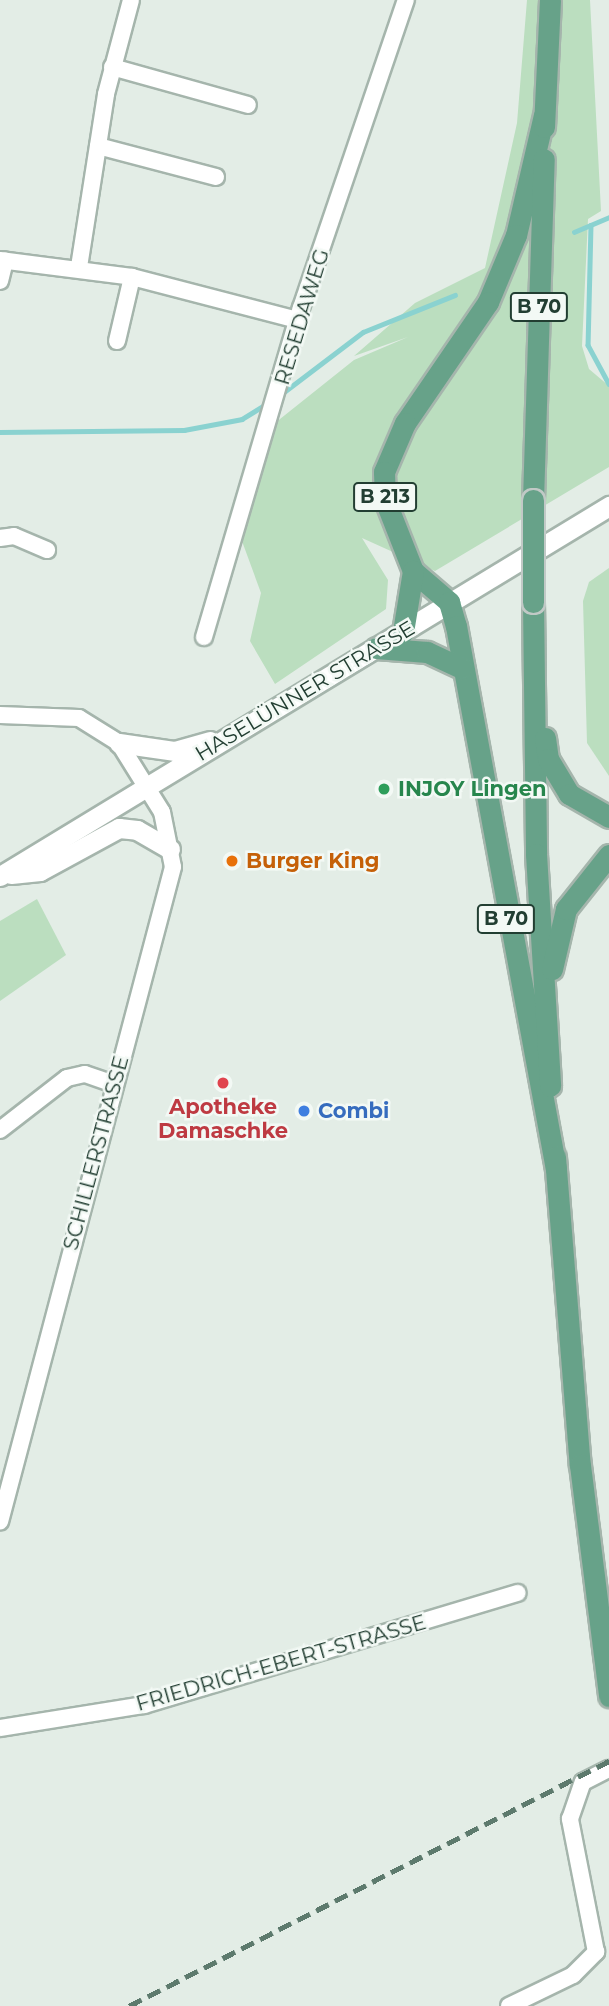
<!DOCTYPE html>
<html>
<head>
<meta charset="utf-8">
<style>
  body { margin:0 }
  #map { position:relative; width:609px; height:2006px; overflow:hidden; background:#e3ede6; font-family:Montserrat,sans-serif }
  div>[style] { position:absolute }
  .green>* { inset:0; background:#bbdebf }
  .stream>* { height:4.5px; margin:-2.25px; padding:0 2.25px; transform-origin:2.25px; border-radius:2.25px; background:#8ad2d0 }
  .roads { filter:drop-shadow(2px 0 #a5b5ac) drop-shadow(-2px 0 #a5b5ac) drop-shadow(0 2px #a5b5ac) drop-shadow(0 -2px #a5b5ac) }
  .minor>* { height:16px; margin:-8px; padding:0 8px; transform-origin:8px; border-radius:8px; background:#fff }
  .tertiary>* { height:19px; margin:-9.5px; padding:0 9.5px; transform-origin:9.5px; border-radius:9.5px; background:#fff }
  .primary>* { height:21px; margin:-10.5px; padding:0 10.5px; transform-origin:10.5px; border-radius:10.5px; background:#67a289 }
  .rail>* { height:4.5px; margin-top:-2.25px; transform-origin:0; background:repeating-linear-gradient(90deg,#5d7a6d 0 14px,transparent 0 21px) }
  .bridges { filter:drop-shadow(2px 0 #c1c9c6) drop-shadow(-2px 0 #c1c9c6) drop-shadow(0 2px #c1c9c6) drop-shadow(0 -2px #c1c9c6) }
  .primary-bridge>* { height:21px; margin:-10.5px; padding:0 10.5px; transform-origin:10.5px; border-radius:10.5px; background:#67a289 }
  .dots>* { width:19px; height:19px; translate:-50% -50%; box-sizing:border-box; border:4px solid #f3f9f5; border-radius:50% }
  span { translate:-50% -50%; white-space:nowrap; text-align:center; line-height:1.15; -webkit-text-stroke:5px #f3f9f5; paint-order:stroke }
  .shield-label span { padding:2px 5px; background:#f3f9f5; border:2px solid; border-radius:5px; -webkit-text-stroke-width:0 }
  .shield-label { font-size:19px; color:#223e32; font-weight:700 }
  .street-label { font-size:21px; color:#223e32 }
  .leisure-label { font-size:21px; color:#27864d; font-weight:700 }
  .left { translate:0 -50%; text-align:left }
  .food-label { font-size:21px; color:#c56008; font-weight:700 }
  .health-label { font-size:21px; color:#be3a42; font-weight:700 }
  .shop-label { font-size:21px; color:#366cbe; font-weight:700 }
</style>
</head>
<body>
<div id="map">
  <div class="green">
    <div style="clip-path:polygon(527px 0,590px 0,601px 211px,588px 219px,582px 346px,589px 369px,609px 386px,609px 467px,435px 571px,362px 538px,388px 580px,386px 609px,275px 684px,250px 641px,261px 593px,239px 533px,275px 423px,354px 360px,408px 337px,354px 356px,415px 303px,485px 268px,517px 123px)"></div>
    <div style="clip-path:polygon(609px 568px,609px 776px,587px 743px,583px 601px,589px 582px)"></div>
    <div style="clip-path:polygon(37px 899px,66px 955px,0 1001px,0 921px)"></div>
  </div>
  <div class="stream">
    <div style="left:591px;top:225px;width:120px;rotate:91.4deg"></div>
    <div style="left:588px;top:345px;width:44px;rotate:61.7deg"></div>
    <div style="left:574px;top:232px;width:38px;rotate:-23deg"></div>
    <div style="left:280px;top:395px;width:104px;rotate:-37.2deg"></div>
    <div style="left:363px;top:332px;width:99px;rotate:-21.9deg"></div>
    <div style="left:0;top:432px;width:184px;rotate:-0.6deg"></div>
    <div style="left:184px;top:430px;width:59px;rotate:-10.7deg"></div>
    <div style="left:242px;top:419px;width:28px;rotate:-32deg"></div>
  </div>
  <div class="roads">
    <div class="minor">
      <div style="left:112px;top:67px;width:141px;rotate:15.6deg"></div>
      <div style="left:98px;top:146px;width:122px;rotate:14.7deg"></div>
      <div style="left:0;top:260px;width:133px;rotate:7.3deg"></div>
      <div style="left:132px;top:277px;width:171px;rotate:14.6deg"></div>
      <div style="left:79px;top:267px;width:175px;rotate:-81.1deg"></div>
      <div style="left:106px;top:94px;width:97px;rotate:-75.1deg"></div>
      <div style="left:0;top:281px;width:21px;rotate:-76deg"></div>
      <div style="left:117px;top:341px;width:66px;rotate:-76.8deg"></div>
      <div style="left:0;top:538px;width:14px;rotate:-8deg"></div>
      <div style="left:14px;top:536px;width:36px;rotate:23deg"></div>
      <div style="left:204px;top:637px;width:343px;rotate:-73.6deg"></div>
      <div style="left:301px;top:308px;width:325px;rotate:-71.2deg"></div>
      <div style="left:0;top:715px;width:79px;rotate:2.2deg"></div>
      <div style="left:79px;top:718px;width:47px;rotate:32deg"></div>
      <div style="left:119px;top:743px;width:81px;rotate:58.1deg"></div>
      <div style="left:162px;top:812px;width:56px;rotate:78.7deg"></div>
      <div style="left:173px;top:867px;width:677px;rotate:104.8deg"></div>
      <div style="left:0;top:1130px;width:85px;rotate:-37.8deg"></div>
      <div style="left:67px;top:1078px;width:18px;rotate:-13deg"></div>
      <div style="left:85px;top:1074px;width:31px;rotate:19deg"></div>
      <div style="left:0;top:1728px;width:146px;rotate:-9.1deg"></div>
      <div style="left:144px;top:1705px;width:390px;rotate:-16.7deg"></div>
      <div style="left:509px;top:2006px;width:71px;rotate:-25.8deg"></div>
      <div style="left:573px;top:1975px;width:33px;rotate:-45deg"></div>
      <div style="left:596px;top:1952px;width:136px;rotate:-101.1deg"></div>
      <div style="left:570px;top:1819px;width:39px;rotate:-71deg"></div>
      <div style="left:583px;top:1782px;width:29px;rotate:-27deg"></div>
    </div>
    <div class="tertiary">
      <div style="left:119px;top:743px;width:57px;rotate:8.1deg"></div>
      <div style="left:175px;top:751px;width:36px;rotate:-16deg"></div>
      <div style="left:11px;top:874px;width:29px;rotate:-6deg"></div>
      <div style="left:40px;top:871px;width:90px;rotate:-28.6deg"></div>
      <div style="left:119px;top:828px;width:18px;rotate:6deg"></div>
      <div style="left:137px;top:830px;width:38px;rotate:30deg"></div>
      <div style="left:0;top:876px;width:713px;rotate:-31.28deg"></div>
    </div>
    <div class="primary">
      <div style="left:544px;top:115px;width:123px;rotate:103.1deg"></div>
      <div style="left:516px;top:235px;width:73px;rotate:112.7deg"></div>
      <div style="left:488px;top:302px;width:147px;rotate:124.4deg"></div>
      <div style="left:405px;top:423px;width:53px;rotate:113.2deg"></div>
      <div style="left:384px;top:472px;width:28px;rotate:88deg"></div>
      <div style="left:385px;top:500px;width:76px;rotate:68.5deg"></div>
      <div style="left:413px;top:571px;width:48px;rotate:40.7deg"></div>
      <div style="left:449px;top:602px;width:25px;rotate:74deg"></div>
      <div style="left:456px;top:626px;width:552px;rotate:79.57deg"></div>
      <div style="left:544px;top:127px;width:127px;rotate:-87.3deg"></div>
      <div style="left:533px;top:500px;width:341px;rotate:-88.2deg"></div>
      <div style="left:533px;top:602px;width:252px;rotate:89.3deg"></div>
      <div style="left:536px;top:854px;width:232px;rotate:86.5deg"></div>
      <div style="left:403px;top:632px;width:62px;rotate:-80.7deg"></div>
      <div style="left:376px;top:648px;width:51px;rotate:4.5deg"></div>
      <div style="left:427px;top:652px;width:38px;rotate:25deg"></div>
      <div style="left:545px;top:738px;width:21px;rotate:82deg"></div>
      <div style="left:548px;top:759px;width:41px;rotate:59deg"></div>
      <div style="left:569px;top:794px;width:46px;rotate:29.9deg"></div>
      <div style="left:552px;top:969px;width:62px;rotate:-76.9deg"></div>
      <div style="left:566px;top:909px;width:69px;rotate:-51.5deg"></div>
      <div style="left:555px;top:1157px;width:309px;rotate:85.4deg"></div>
      <div style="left:580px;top:1465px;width:233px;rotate:82.8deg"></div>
    </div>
  </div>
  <div class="rail">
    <div style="left:129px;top:2006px;width:539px;rotate:-27.04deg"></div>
  </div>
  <div class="bridges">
    <div class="primary-bridge">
      <div style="left:533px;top:500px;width:102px;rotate:90deg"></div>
    </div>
  </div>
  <div class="dots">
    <div style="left:384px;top:789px;background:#2e9e5b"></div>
    <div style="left:232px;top:861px;background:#e8710a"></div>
    <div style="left:223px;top:1083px;background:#e0444e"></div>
    <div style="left:304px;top:1111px;background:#3f7fe0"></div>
  </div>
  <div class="shield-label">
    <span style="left:539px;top:307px">B 70</span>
    <span style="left:385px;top:497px">B 213</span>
    <span style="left:506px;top:919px">B 70</span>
  </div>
  <div class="street-label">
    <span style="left:302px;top:317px;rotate:-73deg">RESEDAWEG</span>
    <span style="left:305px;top:691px;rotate:-31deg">HASELÜNNER STRASSE</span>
    <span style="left:96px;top:1153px;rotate:-75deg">SCHILLERSTRASSE</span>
    <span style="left:281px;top:1663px;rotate:-16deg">FRIEDRICH-EBERT-STRASSE</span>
  </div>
  <div class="leisure-label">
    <span class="left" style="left:398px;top:789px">INJOY Lingen</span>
  </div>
  <div class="food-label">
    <span class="left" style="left:246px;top:861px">Burger King</span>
  </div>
  <div class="health-label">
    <span style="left:223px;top:1119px">Apotheke<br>Damaschke</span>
  </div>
  <div class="shop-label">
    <span class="left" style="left:318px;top:1111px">Combi</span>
  </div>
</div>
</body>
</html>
